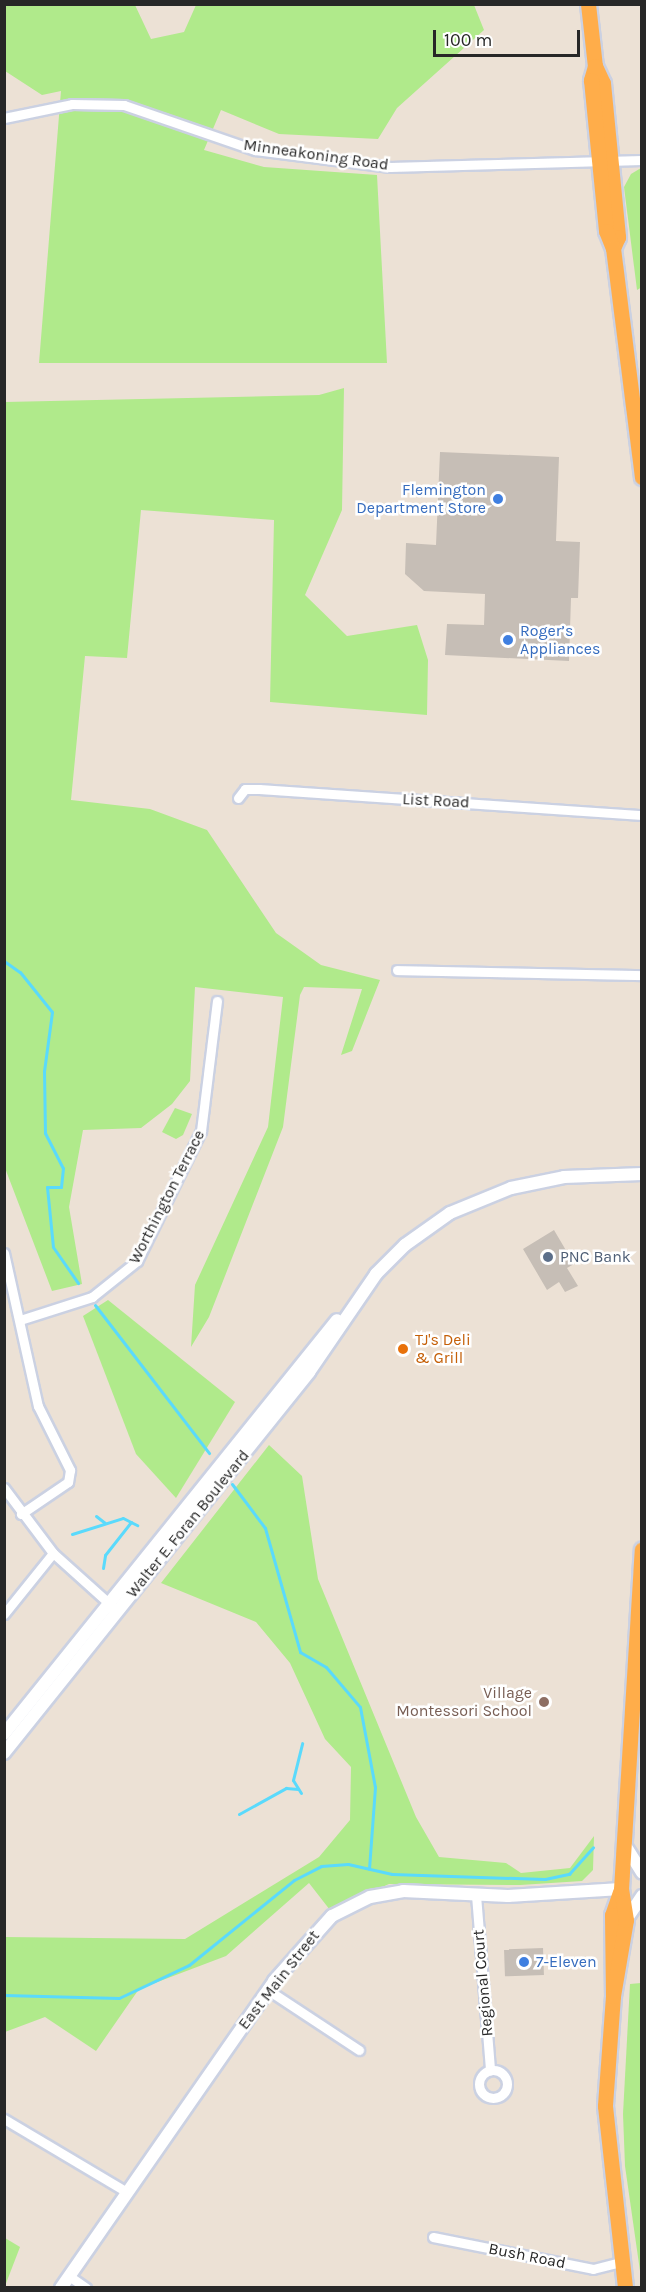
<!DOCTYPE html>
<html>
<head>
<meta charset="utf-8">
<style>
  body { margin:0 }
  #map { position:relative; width:646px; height:2292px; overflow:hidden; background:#ece1d5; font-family:Karla,sans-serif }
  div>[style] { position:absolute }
  .green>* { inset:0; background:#b0ea8b }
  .stream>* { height:3px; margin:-1.5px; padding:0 1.5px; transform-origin:1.5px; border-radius:1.5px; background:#5adafc }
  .building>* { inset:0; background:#c6beb6; transform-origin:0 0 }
  .roads { filter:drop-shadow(2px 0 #cbd1e2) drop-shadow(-2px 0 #cbd1e2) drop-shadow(0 2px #cbd1e2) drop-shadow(0 -2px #cbd1e2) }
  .minor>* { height:9px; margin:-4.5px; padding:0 4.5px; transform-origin:4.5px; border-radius:4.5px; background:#fff }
  .minor>.ring { margin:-4.5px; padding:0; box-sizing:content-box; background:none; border:9px solid #fff; border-radius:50% }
  .tertiary>* { height:12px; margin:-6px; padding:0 6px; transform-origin:6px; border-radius:6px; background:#fff }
  .trunk>* { height:15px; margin:-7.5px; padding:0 7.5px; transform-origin:7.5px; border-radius:7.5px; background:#ffad4a }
  .dots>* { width:16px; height:16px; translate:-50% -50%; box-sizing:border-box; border:3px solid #fff; border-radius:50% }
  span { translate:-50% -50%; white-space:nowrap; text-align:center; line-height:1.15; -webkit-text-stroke:5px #fff; paint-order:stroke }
  .street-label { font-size:16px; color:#272727 }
  .shop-label { font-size:16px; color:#366cbe }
  .right { translate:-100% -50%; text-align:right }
  .left { translate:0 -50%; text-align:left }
  .service-label { font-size:16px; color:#4e5e75 }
  .food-label { font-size:16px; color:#c56008 }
  .education-label { font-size:16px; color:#785e54 }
  .frame { position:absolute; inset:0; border:6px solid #272727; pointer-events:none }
  .scale { position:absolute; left:433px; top:30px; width:147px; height:27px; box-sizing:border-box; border:3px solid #272727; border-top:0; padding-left:8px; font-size:18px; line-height:21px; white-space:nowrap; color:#272727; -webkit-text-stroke:4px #fff; paint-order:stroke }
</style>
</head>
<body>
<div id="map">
  <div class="green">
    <div style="clip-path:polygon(4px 5px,135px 5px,151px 39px,184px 32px,196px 5px,474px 5px,484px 30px,397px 108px,378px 139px,279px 134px,221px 110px,204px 150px,264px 167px,377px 175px,387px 363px,39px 363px,61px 91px,42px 95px,5px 71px)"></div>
    <div style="clip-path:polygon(641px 168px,642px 287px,637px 290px,624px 187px,631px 174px)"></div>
    <div style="clip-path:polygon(344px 388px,342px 510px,305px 595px,347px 636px,417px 625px,428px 660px,427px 715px,270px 702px,274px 520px,141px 510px,127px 658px,85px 656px,71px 800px,150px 809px,207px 830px,276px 933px,321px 965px,380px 980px,352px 1051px,341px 1055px,362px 989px,304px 987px,300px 995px,283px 1127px,209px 1317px,191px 1347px,195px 1285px,268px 1127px,283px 997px,195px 987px,190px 1081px,172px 1104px,141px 1128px,83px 1130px,69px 1207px,82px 1284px,52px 1291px,5px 1168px,5px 402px,319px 395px)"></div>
    <div style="clip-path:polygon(175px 1108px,192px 1114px,183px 1135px,176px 1139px,162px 1132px)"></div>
    <div style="clip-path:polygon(108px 1300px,235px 1402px,176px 1498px,136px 1454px,83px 1316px)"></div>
    <div style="clip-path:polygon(269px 1445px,302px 1476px,318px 1579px,416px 1817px,439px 1857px,506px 1863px,521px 1873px,570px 1868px,594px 1836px,593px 1870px,582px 1881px,520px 1885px,389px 1884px,330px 1910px,309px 1883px,226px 1956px,139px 1989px,96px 2051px,45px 2017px,5px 2032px,5px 1937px,185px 1939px,319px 1857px,350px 1820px,351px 1767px,325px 1739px,290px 1663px,256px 1622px,161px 1583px)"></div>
    <div style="clip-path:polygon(641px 1983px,642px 1983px,641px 2278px,625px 2166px,623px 2114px,630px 1984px)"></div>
    <div style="clip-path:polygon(5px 2238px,20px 2247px,5px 2286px)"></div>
  </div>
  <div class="stream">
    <div style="left:4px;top:961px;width:19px;rotate:35deg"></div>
    <div style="left:20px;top:972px;width:51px;rotate:51.3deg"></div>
    <div style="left:52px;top:1012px;width:60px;rotate:97.7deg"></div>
    <div style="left:44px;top:1071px;width:62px;rotate:89.1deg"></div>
    <div style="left:45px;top:1133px;width:39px;rotate:63deg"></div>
    <div style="left:63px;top:1168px;width:19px;rotate:96deg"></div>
    <div style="left:61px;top:1187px;width:14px;rotate:180deg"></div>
    <div style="left:47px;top:1187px;width:60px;rotate:84.3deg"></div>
    <div style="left:53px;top:1247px;width:44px;rotate:55.2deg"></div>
    <div style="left:95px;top:1305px;width:187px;rotate:52.4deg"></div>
    <div style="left:232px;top:1484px;width:55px;rotate:53.1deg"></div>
    <div style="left:265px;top:1528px;width:129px;rotate:74.2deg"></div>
    <div style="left:300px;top:1652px;width:30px;rotate:30deg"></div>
    <div style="left:326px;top:1667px;width:52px;rotate:49.6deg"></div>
    <div style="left:360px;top:1707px;width:81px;rotate:79.4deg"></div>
    <div style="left:375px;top:1787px;width:82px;rotate:94.2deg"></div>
    <div style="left:96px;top:1516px;width:11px;rotate:38deg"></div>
    <div style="left:72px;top:1534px;width:53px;rotate:-17.4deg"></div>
    <div style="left:123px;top:1518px;width:16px;rotate:27deg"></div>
    <div style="left:103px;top:1568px;width:13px;rotate:-81deg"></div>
    <div style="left:105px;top:1555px;width:42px;rotate:-51.8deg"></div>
    <div style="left:301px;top:1793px;width:15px;rotate:-122deg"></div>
    <div style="left:293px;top:1780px;width:38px;rotate:-76deg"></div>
    <div style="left:239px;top:1814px;width:54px;rotate:-29deg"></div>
    <div style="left:286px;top:1788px;width:12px;rotate:5deg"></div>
    <div style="left:4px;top:1995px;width:115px;rotate:1.5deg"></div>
    <div style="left:119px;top:1998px;width:77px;rotate:-25.2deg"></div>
    <div style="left:189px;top:1965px;width:135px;rotate:-39deg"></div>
    <div style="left:294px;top:1880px;width:30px;rotate:-27deg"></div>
    <div style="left:321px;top:1866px;width:27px;rotate:-4deg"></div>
    <div style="left:348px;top:1864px;width:45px;rotate:12.8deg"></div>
    <div style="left:392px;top:1874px;width:153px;rotate:1.9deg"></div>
    <div style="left:545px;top:1879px;width:25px;rotate:-12deg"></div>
    <div style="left:569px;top:1874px;width:36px;rotate:-48deg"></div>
  </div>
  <div class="building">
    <div style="clip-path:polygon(440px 452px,559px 457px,556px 541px,580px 542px,578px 598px,571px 598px,569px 661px,445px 655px,447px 624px,484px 625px,485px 594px,424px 591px,405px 574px,406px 543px,436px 545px)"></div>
    <div style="clip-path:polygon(554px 1230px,574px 1264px,567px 1268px,578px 1286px,565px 1292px,559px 1282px,547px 1290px,523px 1249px)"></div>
    <div style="left:543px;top:1948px;width:27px;height:39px;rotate:88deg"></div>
  </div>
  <div class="roads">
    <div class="minor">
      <div style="left:4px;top:118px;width:69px;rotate:-11.6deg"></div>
      <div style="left:72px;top:104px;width:52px;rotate:1.1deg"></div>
      <div style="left:124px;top:105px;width:139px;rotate:19deg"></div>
      <div style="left:255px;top:150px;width:136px;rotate:7.2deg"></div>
      <div style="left:390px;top:167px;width:252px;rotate:-1.6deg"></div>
      <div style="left:238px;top:798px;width:11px;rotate:-52deg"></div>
      <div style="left:245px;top:789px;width:14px"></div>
      <div style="left:259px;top:789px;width:384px;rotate:3.9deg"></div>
      <div style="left:397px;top:970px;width:245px;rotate:1.2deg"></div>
      <div style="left:4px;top:1253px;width:157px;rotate:77.5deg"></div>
      <div style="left:38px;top:1406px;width:72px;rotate:63.4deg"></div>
      <div style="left:70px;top:1470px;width:12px;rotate:99deg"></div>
      <div style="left:68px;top:1482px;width:57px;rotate:145.8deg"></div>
      <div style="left:20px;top:1320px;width:76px;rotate:-17.7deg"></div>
      <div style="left:92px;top:1297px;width:58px;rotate:-38.7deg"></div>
      <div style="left:137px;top:1261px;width:145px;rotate:-63.8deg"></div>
      <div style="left:201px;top:1131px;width:131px;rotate:-83deg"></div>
      <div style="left:4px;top:1488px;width:81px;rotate:53deg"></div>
      <div style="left:53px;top:1553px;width:81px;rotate:42deg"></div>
      <div style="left:4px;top:1614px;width:78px;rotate:-51.2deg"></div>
      <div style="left:476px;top:1895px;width:176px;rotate:85.4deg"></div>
      <div style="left:268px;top:1990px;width:109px;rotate:33.4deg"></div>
      <div class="ring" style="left:479px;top:2070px;width:19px;height:19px"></div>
      <div style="left:4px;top:2119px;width:143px;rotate:30.7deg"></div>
      <div style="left:433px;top:2237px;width:163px;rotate:11.3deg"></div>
      <div style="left:593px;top:2269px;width:29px;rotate:-14deg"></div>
      <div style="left:69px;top:2276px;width:21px;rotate:35deg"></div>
    </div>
    <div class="tertiary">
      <div style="left:4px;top:1734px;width:531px;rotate:-51.19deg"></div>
      <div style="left:4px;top:1753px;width:488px;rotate:-51.3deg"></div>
      <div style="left:309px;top:1372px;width:119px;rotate:-55.6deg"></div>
      <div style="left:376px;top:1274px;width:41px;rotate:-45deg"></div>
      <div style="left:405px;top:1245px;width:55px;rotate:-35.4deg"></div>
      <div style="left:450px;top:1213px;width:66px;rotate:-22.3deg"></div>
      <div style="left:511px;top:1188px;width:54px;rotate:-11.7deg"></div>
      <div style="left:564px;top:1177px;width:78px;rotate:-2.2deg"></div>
      <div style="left:623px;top:1842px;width:36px;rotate:58deg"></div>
      <div style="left:626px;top:1920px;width:29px;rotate:-56deg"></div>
      <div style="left:61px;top:2288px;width:374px;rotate:-55.2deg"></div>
      <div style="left:274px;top:1981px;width:87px;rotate:-48.3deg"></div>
      <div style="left:332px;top:1916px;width:42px;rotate:-26.6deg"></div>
      <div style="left:370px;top:1897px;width:34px;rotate:-10deg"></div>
      <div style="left:403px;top:1891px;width:105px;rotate:2.7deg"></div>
      <div style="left:508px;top:1896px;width:113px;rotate:-3.5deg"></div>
    </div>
    <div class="trunk">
      <div style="left:588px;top:4px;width:62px;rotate:83.6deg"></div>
      <div style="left:595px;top:66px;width:19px;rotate:65deg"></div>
      <div style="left:603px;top:83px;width:155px;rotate:84.4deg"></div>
      <div style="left:618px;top:237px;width:12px;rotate:114deg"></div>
      <div style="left:595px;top:66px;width:15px;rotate:106deg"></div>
      <div style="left:591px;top:80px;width:152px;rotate:84.3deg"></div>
      <div style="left:606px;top:231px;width:18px;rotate:68deg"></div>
      <div style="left:613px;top:248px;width:231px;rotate:82.8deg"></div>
      <div style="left:620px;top:1892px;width:24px;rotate:109deg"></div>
      <div style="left:612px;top:1915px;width:81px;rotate:89.3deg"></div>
      <div style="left:613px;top:1996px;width:110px;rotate:94.2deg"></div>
      <div style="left:605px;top:2106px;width:183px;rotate:83.7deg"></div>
      <div style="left:613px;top:1996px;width:77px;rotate:-80.3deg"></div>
      <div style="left:626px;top:1920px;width:31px;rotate:-99deg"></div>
      <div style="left:621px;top:1889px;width:340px;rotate:-86.5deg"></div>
    </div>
  </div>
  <div class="dots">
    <div style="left:498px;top:499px;background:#3f7fe0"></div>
    <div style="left:508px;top:640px;background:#3f7fe0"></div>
    <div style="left:548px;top:1257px;background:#5c6f8a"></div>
    <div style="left:403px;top:1349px;background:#e8710a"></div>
    <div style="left:544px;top:1702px;background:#8d6e63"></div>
    <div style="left:524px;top:1962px;background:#3f7fe0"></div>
  </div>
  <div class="street-label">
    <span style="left:316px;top:155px;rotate:8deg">Minneakoning Road</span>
    <span style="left:436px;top:801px;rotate:3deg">List Road</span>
    <span style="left:167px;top:1197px;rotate:-63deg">Worthington Terrace</span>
    <span style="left:188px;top:1524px;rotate:-51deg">Walter E. Foran Boulevard</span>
    <span style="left:279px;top:1980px;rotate:-52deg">East Main Street</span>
    <span style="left:483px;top:1983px;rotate:-95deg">Regional Court</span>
    <span style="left:527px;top:2256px;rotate:11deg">Bush Road</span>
  </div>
  <div class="shop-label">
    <span class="right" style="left:486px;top:499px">Flemington<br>Department Store</span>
    <span class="left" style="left:520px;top:640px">Roger’s<br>Appliances</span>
    <span class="left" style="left:536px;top:1962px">7-Eleven</span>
  </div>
  <div class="service-label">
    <span class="left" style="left:560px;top:1257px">PNC Bank</span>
  </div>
  <div class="food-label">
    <span class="left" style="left:415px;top:1349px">TJ's Deli<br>&amp; Grill</span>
  </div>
  <div class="education-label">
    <span class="right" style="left:532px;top:1702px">Village<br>Montessori School</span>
  </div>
  <div class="frame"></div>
  <div class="scale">100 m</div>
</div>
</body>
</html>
